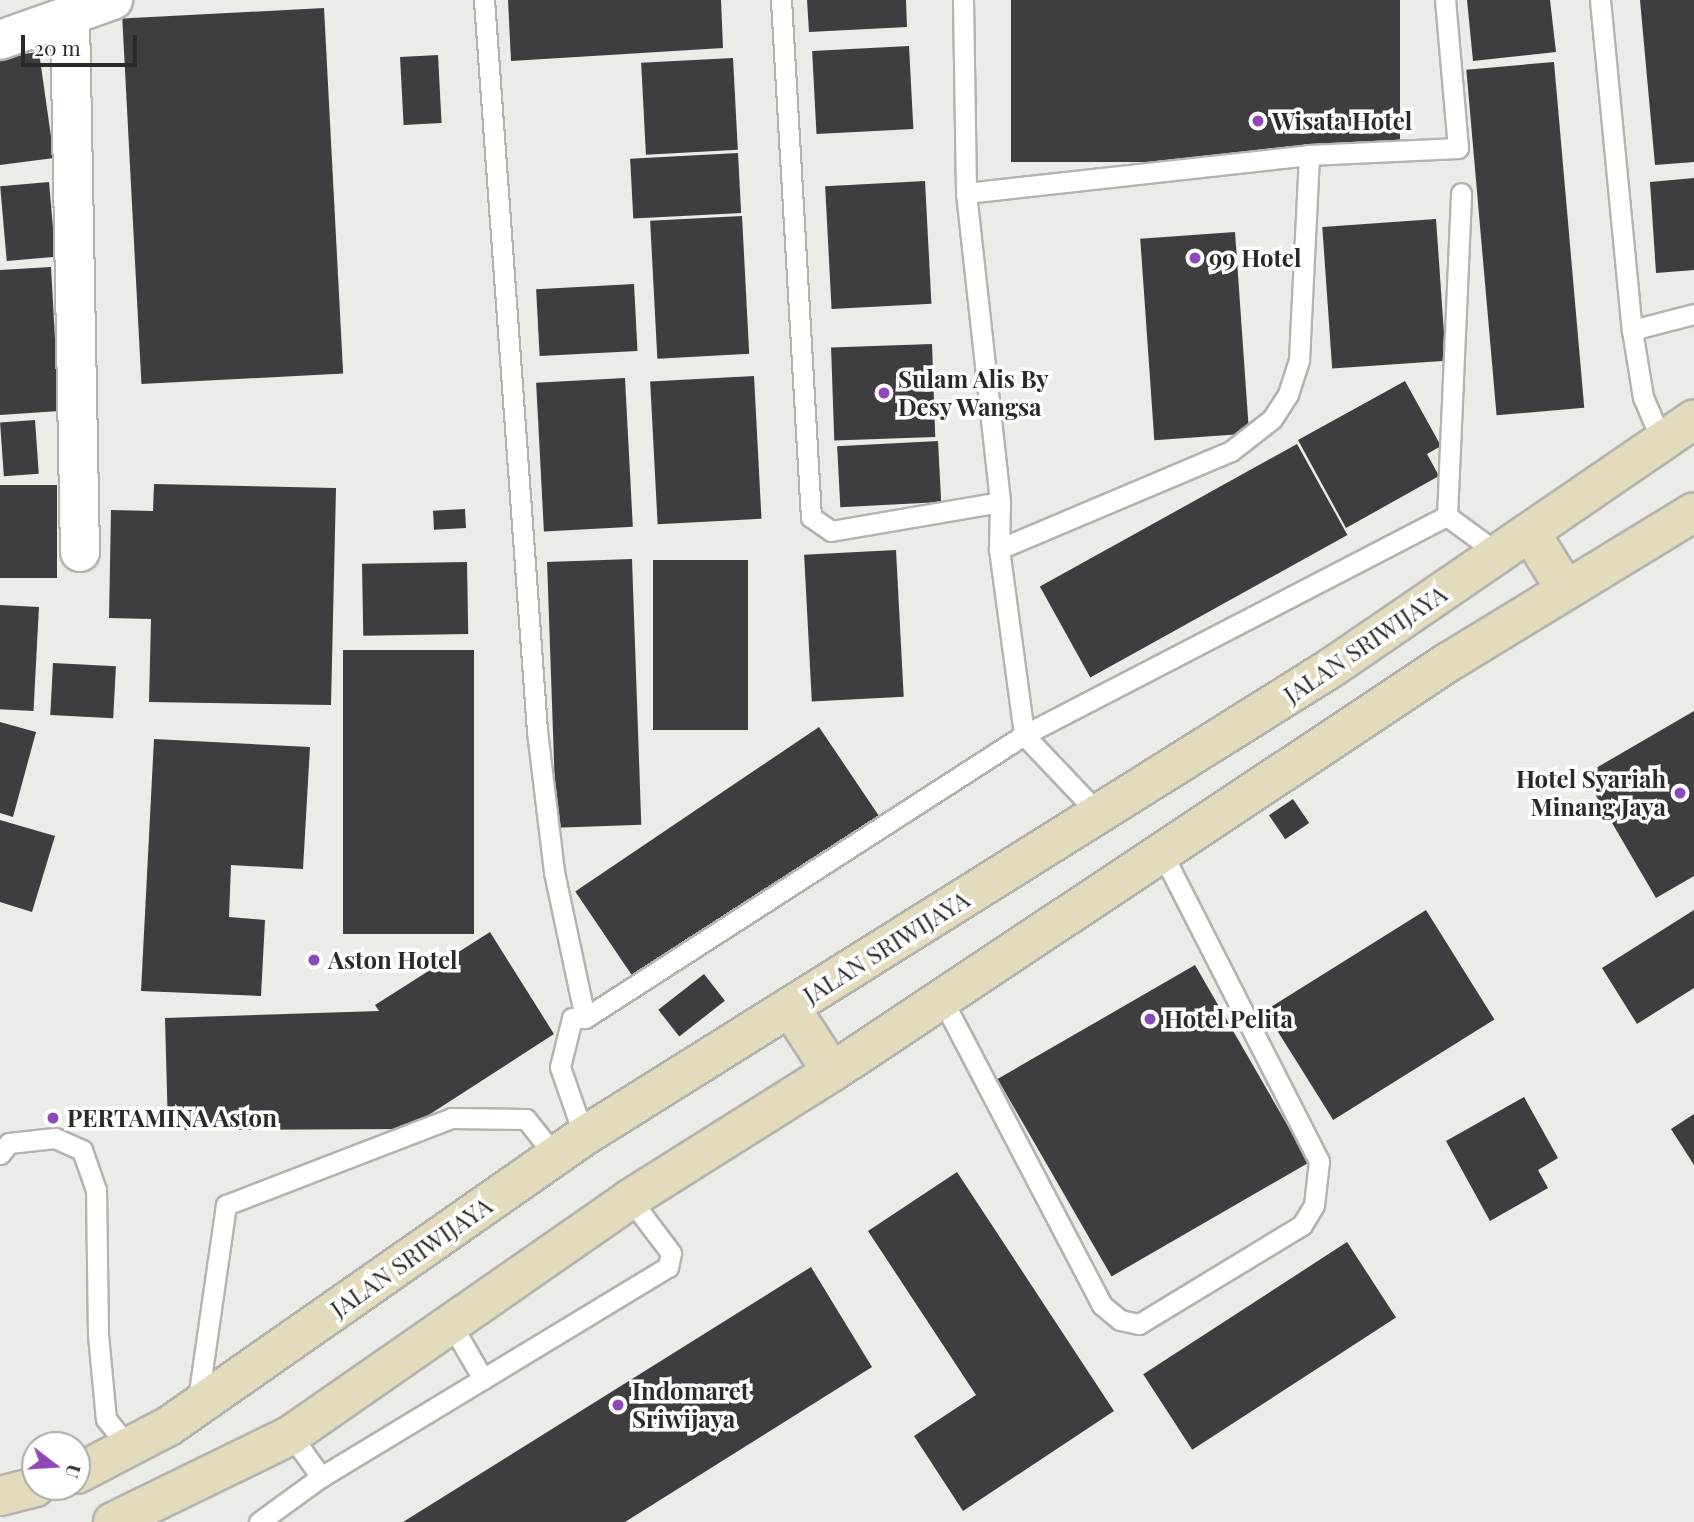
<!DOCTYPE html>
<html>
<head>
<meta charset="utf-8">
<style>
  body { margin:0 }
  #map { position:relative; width:1694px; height:1522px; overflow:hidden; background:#ebebe7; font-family:"Playfair Display",serif }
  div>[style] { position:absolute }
  .building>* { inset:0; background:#3f3d40; transform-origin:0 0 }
  .roads { filter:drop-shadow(2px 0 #b4b3b0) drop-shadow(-2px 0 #b4b3b0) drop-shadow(0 2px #b4b3b0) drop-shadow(0 -2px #b4b3b0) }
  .service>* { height:19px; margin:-9.5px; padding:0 9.5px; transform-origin:9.5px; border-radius:9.5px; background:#fff }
  .minor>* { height:38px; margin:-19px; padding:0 19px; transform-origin:19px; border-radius:19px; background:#fff }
  .secondary>* { height:38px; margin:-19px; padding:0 19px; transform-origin:19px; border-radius:19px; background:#e2dbbc }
  .dots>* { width:19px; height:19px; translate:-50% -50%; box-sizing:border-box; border:4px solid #fff; border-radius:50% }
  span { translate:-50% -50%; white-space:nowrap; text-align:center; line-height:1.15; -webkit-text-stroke:7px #fff; paint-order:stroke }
  .poi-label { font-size:24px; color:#2a2a28; font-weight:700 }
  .left { translate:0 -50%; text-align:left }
  .right { translate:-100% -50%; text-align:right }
  .street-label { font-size:24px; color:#2a2a28 }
  .north { position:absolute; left:21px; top:1431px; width:70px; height:70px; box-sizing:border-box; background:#fff; border:2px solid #aaaaa9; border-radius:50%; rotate:107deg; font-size:19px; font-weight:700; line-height:28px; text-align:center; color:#2a2a28 }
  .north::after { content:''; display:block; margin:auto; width:24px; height:32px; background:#9047b9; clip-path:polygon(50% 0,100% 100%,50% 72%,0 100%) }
  .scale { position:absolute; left:21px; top:35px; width:116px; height:32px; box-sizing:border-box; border:4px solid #2a2a28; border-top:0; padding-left:9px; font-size:21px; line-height:24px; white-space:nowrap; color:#2a2a28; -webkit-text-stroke:5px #fff; paint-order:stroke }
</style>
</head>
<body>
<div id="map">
  <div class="building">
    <div style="clip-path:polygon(508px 0,721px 0,723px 48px,511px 61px)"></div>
    <div style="clip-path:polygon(807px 0,906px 0,907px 27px,809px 32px)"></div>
    <div style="left:1011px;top:0;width:389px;height:162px"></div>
    <div style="clip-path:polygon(1467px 0,1550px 0,1556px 52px,1473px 61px)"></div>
    <div style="clip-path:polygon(1640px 0,1694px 0,1694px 162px,1655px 165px)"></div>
    <div style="left:324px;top:8px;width:366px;height:202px;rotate:87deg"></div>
    <div style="left:909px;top:46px;width:83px;height:97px;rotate:87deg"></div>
    <div style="clip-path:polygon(39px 52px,54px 158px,0 165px,0 57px)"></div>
    <div style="left:438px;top:55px;width:68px;height:38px;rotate:87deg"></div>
    <div style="left:733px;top:58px;width:92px;height:92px;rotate:87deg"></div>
    <div style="left:1554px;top:62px;width:347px;height:88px;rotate:85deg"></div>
    <div style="left:738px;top:153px;width:60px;height:108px;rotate:87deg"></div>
    <div style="clip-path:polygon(1694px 178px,1694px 270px,1656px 273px,1650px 182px)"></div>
    <div style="left:925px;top:181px;width:123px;height:100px;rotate:87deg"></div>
    <div style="left:49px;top:182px;width:75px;height:49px;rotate:85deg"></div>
    <div style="left:742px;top:216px;width:138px;height:92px;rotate:87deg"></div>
    <div style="left:1436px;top:219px;width:142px;height:114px;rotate:86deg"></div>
    <div style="left:1235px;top:232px;width:202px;height:95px;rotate:86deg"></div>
    <div style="clip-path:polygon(51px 267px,59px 411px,0 415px,0 270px)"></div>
    <div style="left:634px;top:284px;width:67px;height:98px;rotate:87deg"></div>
    <div style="left:932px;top:344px;width:93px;height:101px;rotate:88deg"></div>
    <div style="left:754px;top:376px;width:143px;height:104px;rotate:87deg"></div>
    <div style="left:625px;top:378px;width:149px;height:89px;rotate:87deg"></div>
    <div style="clip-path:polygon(1405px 381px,1441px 446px,1427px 454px,1439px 476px,1346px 528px,1298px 440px)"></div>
    <div style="left:35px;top:420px;width:54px;height:35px;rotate:86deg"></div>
    <div style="left:938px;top:441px;width:61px;height:101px;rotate:87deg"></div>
    <div style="left:1297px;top:444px;width:104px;height:294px;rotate:61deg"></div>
    <div style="clip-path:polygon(154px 484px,336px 488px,331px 705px,149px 702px,151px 619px,109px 618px,111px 510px,153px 511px)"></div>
    <div style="left:0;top:485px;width:57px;height:93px"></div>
    <div style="left:465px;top:509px;width:19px;height:32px;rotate:87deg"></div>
    <div style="left:896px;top:550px;width:147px;height:92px;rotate:87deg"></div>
    <div style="left:632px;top:559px;width:266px;height:85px;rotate:88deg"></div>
    <div style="left:748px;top:560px;width:170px;height:95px;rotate:90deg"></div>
    <div style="left:467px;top:562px;width:72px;height:105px;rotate:89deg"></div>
    <div style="left:0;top:605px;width:39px;height:104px;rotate:3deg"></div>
    <div style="left:474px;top:650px;width:284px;height:131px;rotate:90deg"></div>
    <div style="left:53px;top:663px;width:63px;height:52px;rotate:3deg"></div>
    <div style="clip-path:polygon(1694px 711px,1694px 876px,1656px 898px,1584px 775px)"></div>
    <div style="clip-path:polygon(0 722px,36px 732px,13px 817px,0 813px)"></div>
    <div style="left:819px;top:727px;width:107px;height:294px;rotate:56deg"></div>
    <div style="clip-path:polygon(154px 739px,310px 747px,303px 869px,231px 865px,229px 917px,265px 920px,261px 996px,141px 991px)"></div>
    <div style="left:1293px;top:799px;width:29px;height:29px;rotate:56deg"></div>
    <div style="clip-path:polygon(0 820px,55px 836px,32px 912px,0 902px)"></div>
    <div style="left:1426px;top:910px;width:129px;height:190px;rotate:58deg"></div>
    <div style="clip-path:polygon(1694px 910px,1694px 988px,1637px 1024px,1602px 968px)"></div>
    <div style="clip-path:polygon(490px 932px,554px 1034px,407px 1129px,168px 1130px,165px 1018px,379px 1011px,375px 1005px)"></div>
    <div style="left:1195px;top:965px;width:228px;height:228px;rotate:60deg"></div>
    <div style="left:704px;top:974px;width:34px;height:58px;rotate:52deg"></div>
    <div style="clip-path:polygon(1524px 1097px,1558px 1158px,1538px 1170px,1548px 1188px,1490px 1221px,1446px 1141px)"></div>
    <div style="clip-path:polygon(1694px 1114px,1694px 1165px,1671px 1129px)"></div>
    <div style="clip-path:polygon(957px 1172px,1114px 1411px,963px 1511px,914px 1436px,976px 1395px,868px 1231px)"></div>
    <div style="left:1347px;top:1242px;width:90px;height:243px;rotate:57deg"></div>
    <div style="clip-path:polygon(811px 1267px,872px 1367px,625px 1522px,403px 1522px)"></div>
  </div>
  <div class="roads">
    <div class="service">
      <div style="left:484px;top:0;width:733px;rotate:85.85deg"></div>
      <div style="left:537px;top:731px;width:142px;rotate:83.1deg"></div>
      <div style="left:554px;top:872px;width:149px;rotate:78deg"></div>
      <div style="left:781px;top:0;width:518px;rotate:86.68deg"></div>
      <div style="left:811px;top:517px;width:24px;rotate:35deg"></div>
      <div style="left:831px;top:531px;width:171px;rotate:-9.7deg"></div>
      <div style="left:963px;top:0;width:193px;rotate:89.1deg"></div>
      <div style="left:966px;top:193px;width:311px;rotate:83.7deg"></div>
      <div style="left:1000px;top:502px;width:47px;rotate:91.2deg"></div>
      <div style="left:999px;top:549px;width:188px;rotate:82.3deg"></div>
      <div style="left:1024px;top:735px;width:109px;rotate:46.5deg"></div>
      <div style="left:1600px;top:0;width:332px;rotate:84.5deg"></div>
      <div style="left:1632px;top:330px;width:68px;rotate:80.7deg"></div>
      <div style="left:1643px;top:397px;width:51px;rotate:66.9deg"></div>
      <div style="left:966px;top:193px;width:345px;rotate:-6.3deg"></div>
      <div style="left:1309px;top:155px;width:149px;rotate:-2.7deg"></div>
      <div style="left:1458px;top:148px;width:149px;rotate:-95deg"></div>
      <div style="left:1632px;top:330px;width:64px;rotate:-14.5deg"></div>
      <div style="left:1447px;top:516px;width:323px;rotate:-87.5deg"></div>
      <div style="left:1447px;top:516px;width:64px;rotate:36.2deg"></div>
      <div style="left:999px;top:549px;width:252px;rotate:-22.9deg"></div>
      <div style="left:1231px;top:451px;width:52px;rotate:-38deg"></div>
      <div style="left:1272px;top:419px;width:30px;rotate:-57deg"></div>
      <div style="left:1288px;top:394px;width:36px;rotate:-72deg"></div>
      <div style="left:1299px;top:360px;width:205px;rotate:-87.2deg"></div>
      <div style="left:942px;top:999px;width:345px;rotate:62.4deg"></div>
      <div style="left:1102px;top:1305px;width:23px;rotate:40deg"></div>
      <div style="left:1120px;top:1320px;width:19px;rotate:12deg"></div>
      <div style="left:1139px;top:1324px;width:191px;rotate:-31.3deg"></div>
      <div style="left:1302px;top:1225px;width:23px;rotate:-59deg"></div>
      <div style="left:1314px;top:1205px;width:44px;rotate:-83.5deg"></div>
      <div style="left:1319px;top:1161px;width:348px;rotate:-117deg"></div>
      <div style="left:584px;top:1136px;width:73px;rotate:-109.2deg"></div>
      <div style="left:560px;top:1067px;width:50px;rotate:-76.2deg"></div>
      <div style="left:572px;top:1018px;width:13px"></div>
      <div style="left:585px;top:1018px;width:522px;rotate:-32.81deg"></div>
      <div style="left:1024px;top:735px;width:476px;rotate:-27.4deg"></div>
      <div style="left:0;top:1154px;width:14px;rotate:-51deg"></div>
      <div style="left:9px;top:1143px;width:46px;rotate:-6.2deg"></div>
      <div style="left:55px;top:1138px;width:30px;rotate:24deg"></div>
      <div style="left:82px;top:1150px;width:42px;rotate:70.7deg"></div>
      <div style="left:96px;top:1190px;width:145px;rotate:89.2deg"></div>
      <div style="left:98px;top:1335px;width:84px;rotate:84.6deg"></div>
      <div style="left:106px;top:1419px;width:36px;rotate:51deg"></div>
      <div style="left:450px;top:1322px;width:66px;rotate:59.9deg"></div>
      <div style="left:197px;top:1406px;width:203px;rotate:-81.8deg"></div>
      <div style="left:226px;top:1205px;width:241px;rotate:-21.1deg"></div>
      <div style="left:451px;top:1118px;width:75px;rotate:0.8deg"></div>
      <div style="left:526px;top:1119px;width:47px;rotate:51.9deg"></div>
      <div style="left:291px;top:1435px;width:52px;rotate:54.5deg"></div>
      <div style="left:321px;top:1477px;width:406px;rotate:-31.2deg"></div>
      <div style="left:668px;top:1267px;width:14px;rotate:-78deg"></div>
      <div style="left:671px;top:1253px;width:68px;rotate:-127.2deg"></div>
      <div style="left:259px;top:1522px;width:77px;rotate:-36deg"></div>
    </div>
    <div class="minor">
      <div style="left:70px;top:18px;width:534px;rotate:88.93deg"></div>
      <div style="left:0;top:40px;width:120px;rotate:-19.5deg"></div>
    </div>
    <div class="secondary">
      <div style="left:1531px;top:534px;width:66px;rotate:58deg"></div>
      <div style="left:790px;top:1007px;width:77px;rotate:57.1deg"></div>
      <div style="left:77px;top:1474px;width:104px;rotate:-27.6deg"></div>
      <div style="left:169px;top:1426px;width:506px;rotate:-34.95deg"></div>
      <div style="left:584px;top:1136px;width:881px;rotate:-32.07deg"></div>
      <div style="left:1331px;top:668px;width:440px;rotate:-34.4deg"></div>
      <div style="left:0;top:1496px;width:36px;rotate:-14deg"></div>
      <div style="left:113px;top:1522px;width:198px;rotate:-26deg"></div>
      <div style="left:291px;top:1435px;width:413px;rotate:-34.8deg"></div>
      <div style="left:630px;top:1199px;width:239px;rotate:-32.2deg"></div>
      <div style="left:832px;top:1072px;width:739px;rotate:-33.63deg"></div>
      <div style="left:1447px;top:663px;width:289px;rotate:-31.4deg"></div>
    </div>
  </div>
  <div class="dots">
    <div style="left:1258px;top:121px;background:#9047b9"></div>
    <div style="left:1195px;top:258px;background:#9047b9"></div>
    <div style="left:884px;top:393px;background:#9047b9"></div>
    <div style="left:1680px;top:793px;background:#9047b9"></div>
    <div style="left:314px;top:960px;background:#9047b9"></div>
    <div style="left:1150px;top:1019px;background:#9047b9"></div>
    <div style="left:53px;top:1118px;background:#9047b9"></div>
    <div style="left:618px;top:1405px;background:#9047b9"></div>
  </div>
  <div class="poi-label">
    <span class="left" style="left:1272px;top:121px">Wisata Hotel</span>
    <span class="left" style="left:1209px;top:258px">99 Hotel</span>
    <span class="left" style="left:898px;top:393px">Sulam Alis By<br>Desy Wangsa</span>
    <span class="right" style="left:1666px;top:793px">Hotel Syariah<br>Minang Jaya</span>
    <span class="left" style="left:328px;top:960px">Aston Hotel</span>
    <span class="left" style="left:1164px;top:1019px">Hotel Pelita</span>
    <span class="left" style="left:67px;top:1118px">PERTAMINA Aston</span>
    <span class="left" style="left:632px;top:1405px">Indomaret<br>Sriwijaya</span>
  </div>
  <div class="street-label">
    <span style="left:1365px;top:644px;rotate:-34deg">JALAN SRIWIJAYA</span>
    <span style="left:886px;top:947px;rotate:-32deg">JALAN SRIWIJAYA</span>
    <span style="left:411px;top:1257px;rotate:-35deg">JALAN SRIWIJAYA</span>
  </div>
  <div class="north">U</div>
  <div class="scale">20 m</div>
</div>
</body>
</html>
